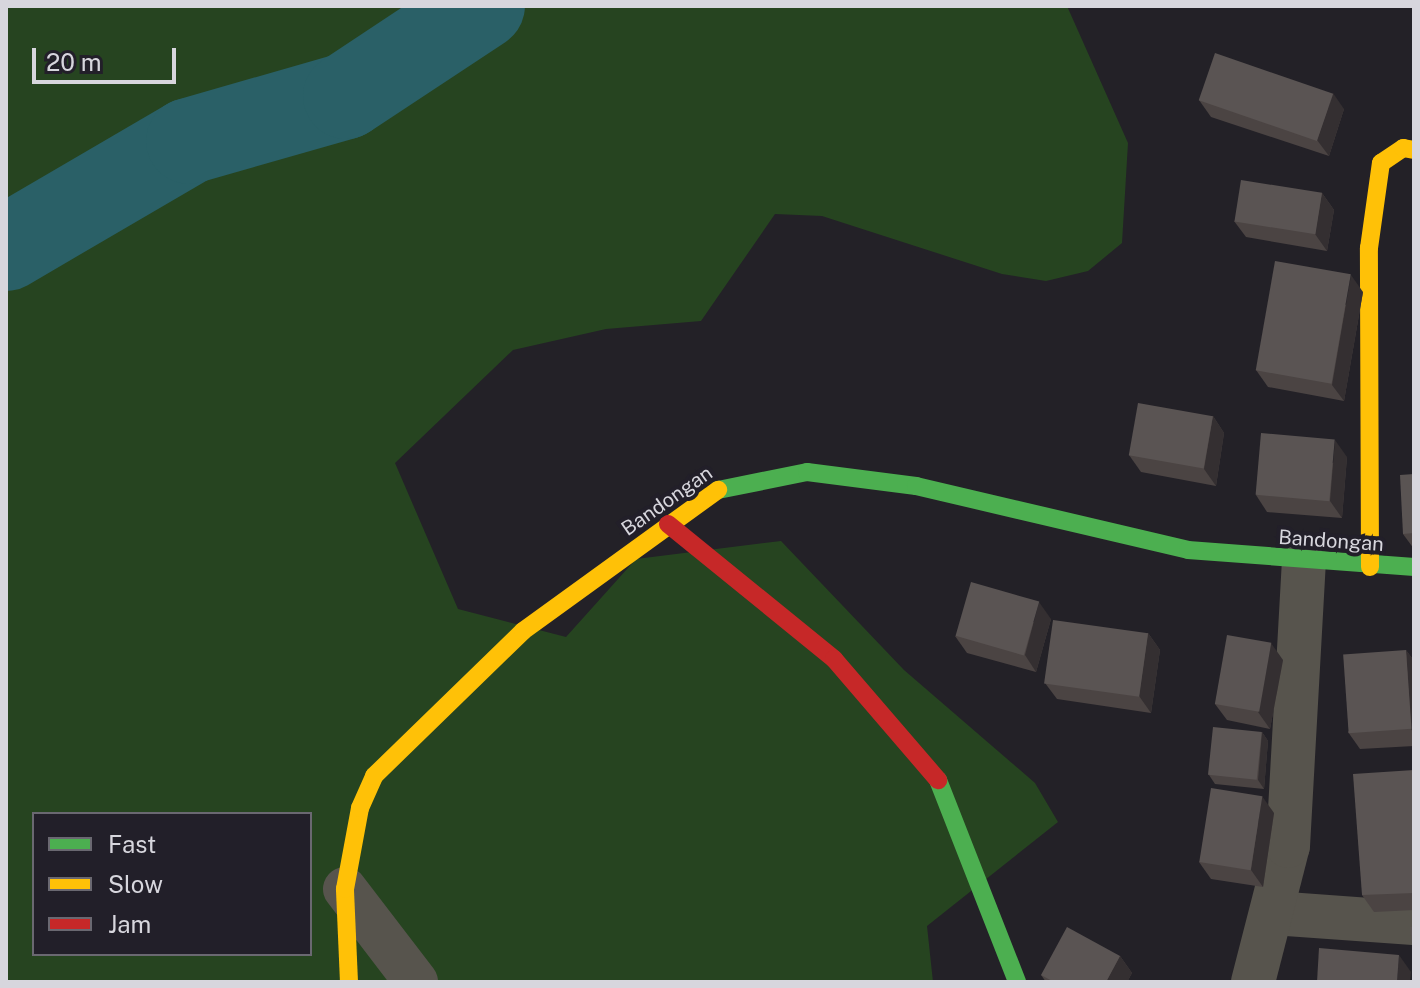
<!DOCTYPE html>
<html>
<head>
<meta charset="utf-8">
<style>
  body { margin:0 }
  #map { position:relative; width:1420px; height:988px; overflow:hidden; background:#232127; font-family:"Public Sans",sans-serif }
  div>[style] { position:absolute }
  .green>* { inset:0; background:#264420 }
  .river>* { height:86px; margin:-43px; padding:0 43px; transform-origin:43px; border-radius:43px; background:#2a6067 }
  .street>* { height:44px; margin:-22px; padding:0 22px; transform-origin:22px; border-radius:22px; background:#57544d }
  .fast>* { height:18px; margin:-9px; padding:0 9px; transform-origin:9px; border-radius:9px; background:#4caf50 }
  .slow>* { height:18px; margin:-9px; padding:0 9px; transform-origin:9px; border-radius:9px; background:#ffc107 }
  .jam>* { height:18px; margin:-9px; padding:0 9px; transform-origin:9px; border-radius:9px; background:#c62828 }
  .wall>* { inset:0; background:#4b4443 }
  .shaded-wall>* { inset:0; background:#342f31 }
  .building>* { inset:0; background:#5a5453; transform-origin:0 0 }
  span { translate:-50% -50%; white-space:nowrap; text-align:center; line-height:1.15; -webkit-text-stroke:8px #221f29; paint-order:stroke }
  .street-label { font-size:20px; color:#d7d6dd }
  .frame { position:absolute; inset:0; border:8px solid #d7d6dd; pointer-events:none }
  .legend { position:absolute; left:32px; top:812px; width:280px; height:144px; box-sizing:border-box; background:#221f29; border:2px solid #6a6871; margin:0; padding:10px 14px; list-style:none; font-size:24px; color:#d7d6dd }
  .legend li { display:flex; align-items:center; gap:16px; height:40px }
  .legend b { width:40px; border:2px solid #6a6871 }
  .scale { position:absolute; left:32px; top:48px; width:144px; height:36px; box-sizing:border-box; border:4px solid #d7d6dd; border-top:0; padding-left:10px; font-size:24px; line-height:28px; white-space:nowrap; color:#d7d6dd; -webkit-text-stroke:6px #221f29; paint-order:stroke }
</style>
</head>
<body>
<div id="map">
  <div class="green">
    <div style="clip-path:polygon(evenodd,6px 6px,1067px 6px,1128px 143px,1122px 243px,1088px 271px,1046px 281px,1002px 274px,822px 216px,775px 214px,701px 321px,606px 329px,513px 350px,395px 463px,458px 609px,566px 637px,636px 559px,781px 541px,904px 670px,1035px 783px,1058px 822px,927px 926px,933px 982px,6px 982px,6px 6px,34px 814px,310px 814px,310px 954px,34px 954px,34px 814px)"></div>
  </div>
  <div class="river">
    <div style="left:6px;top:248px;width:212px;rotate:-30.3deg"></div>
    <div style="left:189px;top:141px;width:163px;rotate:-16deg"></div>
    <div style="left:346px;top:96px;width:163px;rotate:-33.5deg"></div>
  </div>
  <div class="street">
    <div style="left:345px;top:889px;width:117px;rotate:52.6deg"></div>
    <div style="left:1273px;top:913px;width:141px;rotate:4.1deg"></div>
    <div style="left:1253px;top:982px;width:140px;rotate:-75.6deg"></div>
    <div style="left:1288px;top:846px;width:283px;rotate:-86.8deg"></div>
  </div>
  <div class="fast">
    <div style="left:718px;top:490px;width:91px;rotate:-11.4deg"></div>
    <div style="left:807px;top:472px;width:110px;rotate:7.3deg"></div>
    <div style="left:916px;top:486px;width:279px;rotate:13.2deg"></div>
    <div style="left:1188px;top:550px;width:227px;rotate:4.3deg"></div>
    <div style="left:938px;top:780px;width:217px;rotate:68.6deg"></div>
  </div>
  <div class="slow">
    <div style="left:1370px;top:567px;width:319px;rotate:-90.2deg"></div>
    <div style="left:1369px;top:248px;width:86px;rotate:-82deg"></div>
    <div style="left:1381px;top:163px;width:27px;rotate:-34deg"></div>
    <div style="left:1403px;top:148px;width:11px;rotate:10deg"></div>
    <div style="left:349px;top:982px;width:93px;rotate:-92.5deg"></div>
    <div style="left:345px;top:889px;width:82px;rotate:-79.5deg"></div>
    <div style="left:360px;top:808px;width:35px;rotate:-66deg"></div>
    <div style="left:374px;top:776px;width:208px;rotate:-44.2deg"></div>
    <div style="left:523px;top:631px;width:241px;rotate:-35.9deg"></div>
  </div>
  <div class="jam">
    <div style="left:668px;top:524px;width:214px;rotate:39.1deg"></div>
    <div style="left:834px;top:659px;width:160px;rotate:49.3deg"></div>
  </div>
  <div class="wall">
    <div style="clip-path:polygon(1199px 100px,1344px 109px,1329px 156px,1211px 117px)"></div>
    <div style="clip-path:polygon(1322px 193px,1334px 210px,1327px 251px,1246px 237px,1234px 221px)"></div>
    <div style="clip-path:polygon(1363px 292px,1344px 401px,1268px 387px,1256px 370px)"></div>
    <div style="clip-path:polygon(1213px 416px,1224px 433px,1216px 486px,1141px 472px,1129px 455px)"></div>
    <div style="clip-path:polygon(1347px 457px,1342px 518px,1267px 512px,1256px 495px)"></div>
    <div style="clip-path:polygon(1414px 474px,1414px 549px,1403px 534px)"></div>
    <div style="clip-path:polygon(1051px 619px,1036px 672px,967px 653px,955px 636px)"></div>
    <div style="clip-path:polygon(1148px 633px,1160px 650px,1151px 713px,1057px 699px,1045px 683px)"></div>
    <div style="clip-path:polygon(1406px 650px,1414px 661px,1414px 746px,1360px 749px,1348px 732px)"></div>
    <div style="clip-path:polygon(1283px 660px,1270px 729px,1227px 720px,1215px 704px)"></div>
    <div style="clip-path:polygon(1262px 732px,1268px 741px,1264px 789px,1215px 784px,1209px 775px)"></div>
    <div style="clip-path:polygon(1414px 770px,1414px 910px,1374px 912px,1362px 895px)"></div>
    <div style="clip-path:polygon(1274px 813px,1263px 887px,1211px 879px,1199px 862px)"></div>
    <div style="clip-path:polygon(1120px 956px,1132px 973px,1127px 982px,1046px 982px,1041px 975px)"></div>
  </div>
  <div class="shaded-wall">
    <div style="clip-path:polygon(1333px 93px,1344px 109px,1329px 156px,1317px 140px)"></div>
    <div style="clip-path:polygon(1322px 193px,1334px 210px,1327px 251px,1315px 234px)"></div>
    <div style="clip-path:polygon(1351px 275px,1363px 292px,1344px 401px,1332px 385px)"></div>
    <div style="clip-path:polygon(1213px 416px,1224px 433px,1216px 486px,1204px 469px)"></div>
    <div style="clip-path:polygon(1335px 440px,1347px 457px,1342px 518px,1330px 501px)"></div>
    <div style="clip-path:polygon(1039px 602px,1051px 619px,1036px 672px,1025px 655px)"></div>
    <div style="clip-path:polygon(1148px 633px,1160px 650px,1151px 713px,1139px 696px)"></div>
    <div style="clip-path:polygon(1271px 643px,1283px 660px,1270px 729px,1258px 712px)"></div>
    <div style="clip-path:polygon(1406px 650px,1414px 661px,1414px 734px,1411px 729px)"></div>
    <div style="clip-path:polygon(1262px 732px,1268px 741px,1264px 789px,1258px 780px)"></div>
    <div style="clip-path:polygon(1262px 796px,1274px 813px,1263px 887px,1251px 870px)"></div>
    <div style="clip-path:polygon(1399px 955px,1411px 972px,1410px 982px,1397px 982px)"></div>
    <div style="clip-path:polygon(1120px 956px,1132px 973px,1127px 982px,1106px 982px)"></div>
  </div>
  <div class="building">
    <div style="left:1215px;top:53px;width:125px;height:50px;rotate:19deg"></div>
    <div style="left:1241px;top:180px;width:82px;height:42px;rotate:9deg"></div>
    <div style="left:1275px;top:261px;width:77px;height:111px;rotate:10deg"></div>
    <div style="left:1138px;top:403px;width:76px;height:53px;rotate:10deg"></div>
    <div style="left:1261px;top:433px;width:74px;height:62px;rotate:5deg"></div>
    <div style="clip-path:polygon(1414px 474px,1414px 533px,1403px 534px,1400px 475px)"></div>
    <div style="left:971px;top:582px;width:71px;height:56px;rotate:16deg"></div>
    <div style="left:1053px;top:620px;width:96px;height:64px;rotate:8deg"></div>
    <div style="left:1227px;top:635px;width:45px;height:70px;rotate:10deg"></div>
    <div style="left:1406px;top:650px;width:79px;height:63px;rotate:86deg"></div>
    <div style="left:1213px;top:727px;width:49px;height:48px;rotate:6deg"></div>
    <div style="clip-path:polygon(1414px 770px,1414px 893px,1362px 895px,1353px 774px)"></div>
    <div style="left:1211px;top:788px;width:52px;height:75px;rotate:9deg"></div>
    <div style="clip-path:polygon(1414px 926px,1414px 961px,1410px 927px)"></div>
    <div style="clip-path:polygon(1067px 927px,1120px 956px,1106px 982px,1054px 982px,1041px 975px)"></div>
    <div style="clip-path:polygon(1319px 948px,1399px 955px,1397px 982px,1317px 982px)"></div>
  </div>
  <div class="street-label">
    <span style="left:667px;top:501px;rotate:-35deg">Bandongan</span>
    <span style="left:1331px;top:541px;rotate:4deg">Bandongan</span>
  </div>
  <div class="frame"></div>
  <ul class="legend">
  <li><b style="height:10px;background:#4caf50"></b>Fast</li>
  <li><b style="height:10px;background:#ffc107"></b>Slow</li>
  <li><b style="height:10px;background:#c62828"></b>Jam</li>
  </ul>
  <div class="scale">20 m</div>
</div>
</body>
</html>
